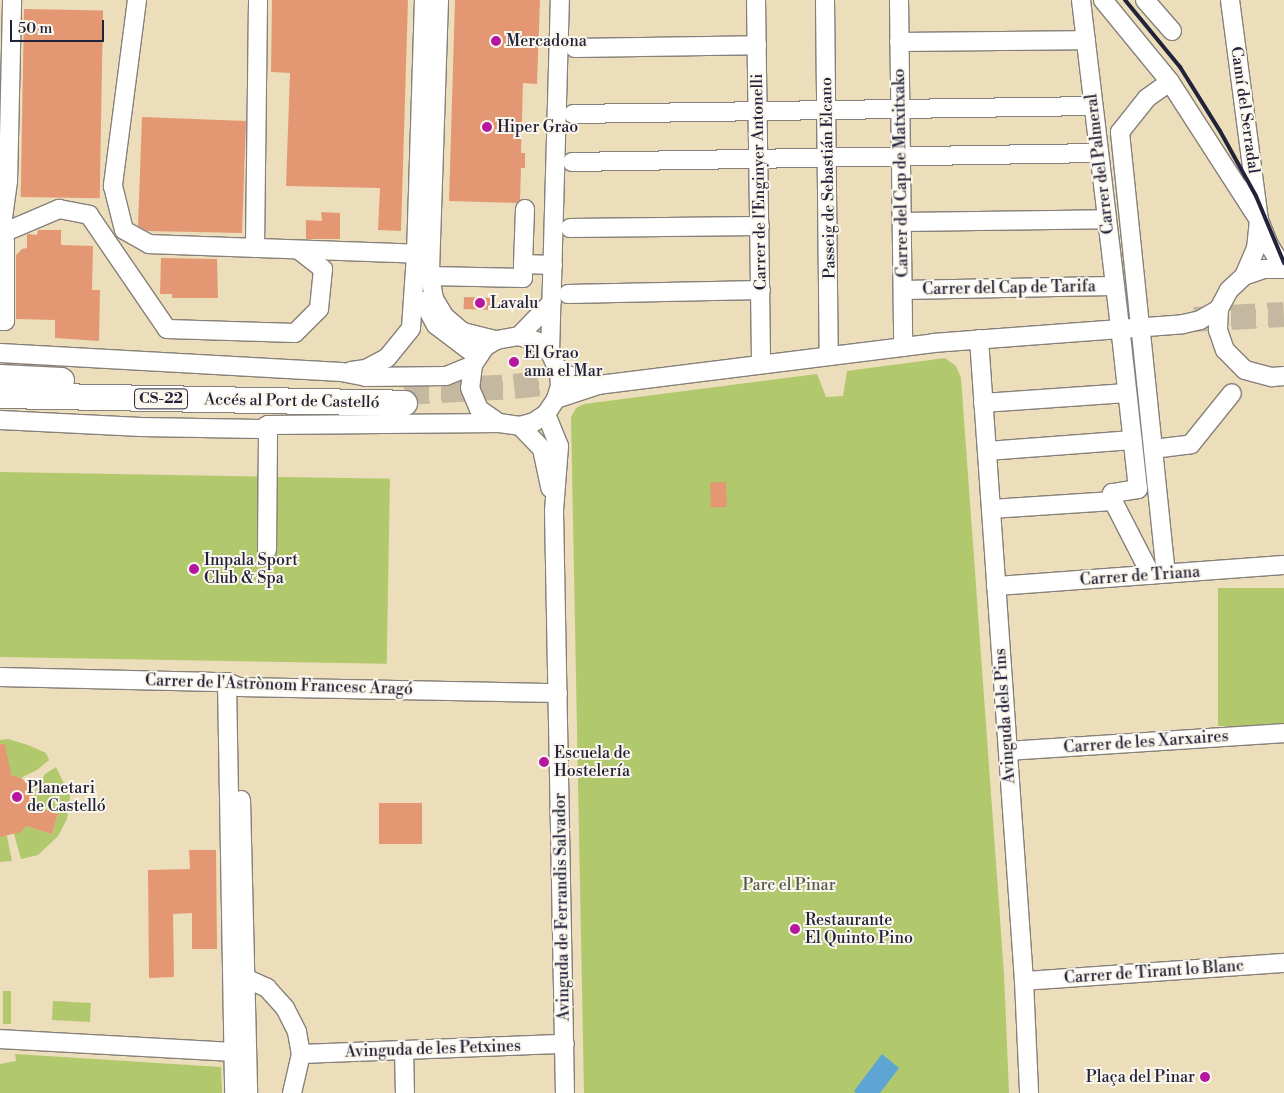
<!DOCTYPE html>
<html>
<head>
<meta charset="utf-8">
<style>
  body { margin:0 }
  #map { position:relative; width:1284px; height:1093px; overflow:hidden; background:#ecdeba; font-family:"Libre Bodoni",serif }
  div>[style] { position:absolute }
  .green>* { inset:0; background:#b1c86d; transform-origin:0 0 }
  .water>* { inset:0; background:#5da5d3 }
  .building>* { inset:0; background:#e39873; transform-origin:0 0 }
  .highway-tunnel>* { height:25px; margin-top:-12.5px; transform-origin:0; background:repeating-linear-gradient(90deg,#c4b8a1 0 25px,transparent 0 37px) }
  .roads { filter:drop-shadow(1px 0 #87807a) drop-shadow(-1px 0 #87807a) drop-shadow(0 1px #87807a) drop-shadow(0 -1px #87807a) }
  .minor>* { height:18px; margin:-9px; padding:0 9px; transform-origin:9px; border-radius:9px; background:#fff }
  .highway>* { height:25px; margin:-12.5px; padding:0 12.5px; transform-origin:12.5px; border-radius:12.5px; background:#fff }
  .rail>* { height:4px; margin:-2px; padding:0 2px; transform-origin:2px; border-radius:2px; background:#22223b }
  .dots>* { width:14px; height:14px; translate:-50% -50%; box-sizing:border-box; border:2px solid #fbf7ec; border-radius:50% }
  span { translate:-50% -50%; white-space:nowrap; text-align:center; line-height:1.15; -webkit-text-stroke:4px #fbf7ec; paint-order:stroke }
  .shield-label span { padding:1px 4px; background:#fbf7ec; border:1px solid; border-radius:4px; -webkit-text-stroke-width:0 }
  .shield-label { font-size:15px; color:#22223b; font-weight:700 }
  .poi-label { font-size:16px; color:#22223b }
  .left { translate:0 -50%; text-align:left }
  .right { translate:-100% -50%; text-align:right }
  .street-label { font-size:16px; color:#22223b }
  .park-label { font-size:16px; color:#545c4c }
  .scale { position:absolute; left:10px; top:20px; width:94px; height:22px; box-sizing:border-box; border:2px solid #22223b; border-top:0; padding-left:6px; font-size:15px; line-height:18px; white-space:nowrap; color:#22223b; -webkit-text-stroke:4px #fbf7ec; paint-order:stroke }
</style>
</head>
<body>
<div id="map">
  <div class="green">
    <div style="clip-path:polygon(945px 358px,956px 366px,961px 378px,1004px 974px,1009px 1093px,584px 1093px,571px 417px,576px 408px,584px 404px,817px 374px,826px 397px,843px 396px,847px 371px)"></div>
    <div style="left:0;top:472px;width:390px;height:185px;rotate:1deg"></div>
    <div style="left:1284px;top:588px;width:138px;height:66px;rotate:90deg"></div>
    <div style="clip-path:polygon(8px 739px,28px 745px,46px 753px,49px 760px,37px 770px,21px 778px,11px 775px,0 752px,0 740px)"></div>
    <div style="clip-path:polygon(56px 767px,70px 796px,67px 819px,58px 836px,38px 855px,21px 859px,14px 834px,26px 826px,52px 834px,58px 814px,36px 807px,33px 793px,45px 774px)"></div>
    <div style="clip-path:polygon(0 836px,7px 836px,12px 861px,0 862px)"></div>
    <div style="left:3px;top:991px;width:8px;height:33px"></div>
    <div style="left:53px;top:1001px;width:38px;height:19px;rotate:3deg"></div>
    <div style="clip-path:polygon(15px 1054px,221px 1067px,222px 1093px,0 1093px,0 1064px,16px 1061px)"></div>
  </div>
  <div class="water">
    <div style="clip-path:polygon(882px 1054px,899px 1068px,880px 1093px,856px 1093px,854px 1091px)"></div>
  </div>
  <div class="building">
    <div style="clip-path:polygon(272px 0,408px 0,401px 231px,378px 230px,380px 188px,286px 186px,290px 73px,271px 72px)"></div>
    <div style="clip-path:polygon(455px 0,540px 0,537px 84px,523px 83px,521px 153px,525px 153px,525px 168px,521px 168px,520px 200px,516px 203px,449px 201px)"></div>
    <div style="left:24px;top:9px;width:79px;height:188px;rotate:1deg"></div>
    <div style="clip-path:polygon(142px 117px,246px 121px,242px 233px,147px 231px,138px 226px)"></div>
    <div style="clip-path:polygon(321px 212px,340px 213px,340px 239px,306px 239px,306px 220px,322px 221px)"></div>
    <div style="clip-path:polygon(38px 230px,61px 230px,61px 245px,93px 246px,92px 290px,100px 290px,99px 341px,55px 338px,55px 320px,16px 319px,16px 255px,22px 249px,27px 248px,27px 234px,37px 235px)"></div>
    <div style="clip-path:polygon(161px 258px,217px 259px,218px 298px,172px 298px,172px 294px,160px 294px)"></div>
    <div style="left:464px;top:297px;width:32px;height:12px;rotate:2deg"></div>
    <div style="left:726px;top:482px;width:25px;height:16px;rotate:88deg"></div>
    <div style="clip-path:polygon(0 744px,5px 744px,11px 775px,21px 778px,29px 785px,36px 807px,58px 814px,52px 834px,26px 826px,21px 832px,0 837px)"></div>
    <div style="left:422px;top:803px;width:41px;height:43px;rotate:90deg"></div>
    <div style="clip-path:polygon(189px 850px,216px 850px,217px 949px,192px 949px,192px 913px,173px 914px,174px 977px,149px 978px,148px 870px,190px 869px)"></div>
  </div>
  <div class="highway-tunnel">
    <div style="left:1194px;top:319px;width:90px;rotate:-3.2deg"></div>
    <div style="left:404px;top:392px;width:110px;rotate:-3.1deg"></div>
    <div style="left:514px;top:386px;width:71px;rotate:-6.4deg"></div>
  </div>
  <div class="roads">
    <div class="minor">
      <div style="left:137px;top:0;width:188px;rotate:97.4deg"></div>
      <div style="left:113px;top:186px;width:45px;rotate:76deg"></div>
      <div style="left:124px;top:230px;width:29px;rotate:29deg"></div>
      <div style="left:149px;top:244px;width:267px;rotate:2.1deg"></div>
      <div style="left:439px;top:0;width:276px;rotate:91.9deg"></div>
      <div style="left:430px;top:276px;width:23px;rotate:80deg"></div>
      <div style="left:434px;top:299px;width:21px;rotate:59deg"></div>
      <div style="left:445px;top:317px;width:23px;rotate:40deg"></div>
      <div style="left:463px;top:332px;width:34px;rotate:14deg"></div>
      <div style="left:756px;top:0;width:364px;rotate:89.2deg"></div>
      <div style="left:825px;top:0;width:356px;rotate:89.4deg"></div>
      <div style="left:899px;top:0;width:347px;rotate:89.3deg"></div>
      <div style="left:1081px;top:0;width:330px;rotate:83.2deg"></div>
      <div style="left:1103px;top:0;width:106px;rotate:50.7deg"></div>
      <div style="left:1170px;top:82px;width:164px;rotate:57.2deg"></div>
      <div style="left:1259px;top:220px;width:27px;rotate:68deg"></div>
      <div style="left:1269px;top:245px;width:28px;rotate:58deg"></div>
      <div style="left:1145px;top:0;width:41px;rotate:48.9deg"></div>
      <div style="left:1230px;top:0;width:222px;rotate:82.5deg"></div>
      <div style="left:1259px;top:220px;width:28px;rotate:96deg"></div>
      <div style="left:1256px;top:248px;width:30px;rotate:113deg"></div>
      <div style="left:899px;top:42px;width:187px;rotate:-0.6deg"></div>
      <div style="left:575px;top:48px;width:182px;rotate:-0.9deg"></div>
      <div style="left:573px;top:114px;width:520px;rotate:-0.88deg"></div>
      <div style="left:572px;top:162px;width:527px;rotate:-0.98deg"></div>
      <div style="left:902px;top:222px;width:205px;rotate:-0.8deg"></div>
      <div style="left:2px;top:225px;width:44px;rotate:-82.2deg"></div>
      <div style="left:8px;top:181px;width:181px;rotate:-88.7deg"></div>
      <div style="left:570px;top:228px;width:190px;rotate:-0.6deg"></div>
      <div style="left:5px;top:232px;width:59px;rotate:-23.1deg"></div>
      <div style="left:59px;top:209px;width:31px;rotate:11deg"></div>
      <div style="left:89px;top:215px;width:138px;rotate:55.6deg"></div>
      <div style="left:167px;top:329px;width:128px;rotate:1.8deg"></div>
      <div style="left:295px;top:333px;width:34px;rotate:-45deg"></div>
      <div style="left:319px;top:309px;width:40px;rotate:-84.3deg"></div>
      <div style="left:323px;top:269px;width:31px;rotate:-142deg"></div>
      <div style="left:255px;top:248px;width:248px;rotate:-89.3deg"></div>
      <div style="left:523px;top:264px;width:55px;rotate:-87.9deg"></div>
      <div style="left:1284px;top:269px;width:20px;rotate:180deg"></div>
      <div style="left:1264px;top:269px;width:21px;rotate:161deg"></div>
      <div style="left:1244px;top:276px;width:21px;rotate:137deg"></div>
      <div style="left:1229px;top:290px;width:21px;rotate:118deg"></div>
      <div style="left:1219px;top:309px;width:21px;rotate:93deg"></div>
      <div style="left:1218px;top:330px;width:21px;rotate:71deg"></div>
      <div style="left:1225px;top:350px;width:28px;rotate:45deg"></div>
      <div style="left:1245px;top:370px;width:28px;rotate:15deg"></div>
      <div style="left:1272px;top:377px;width:12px;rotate:-5deg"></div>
      <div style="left:430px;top:276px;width:93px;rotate:1.2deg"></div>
      <div style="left:523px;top:278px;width:14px;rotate:-90deg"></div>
      <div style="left:523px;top:264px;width:30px;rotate:2deg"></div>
      <div style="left:903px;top:290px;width:212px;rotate:-1.1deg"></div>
      <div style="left:568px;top:294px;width:193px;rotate:-1.2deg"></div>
      <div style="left:423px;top:301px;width:27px;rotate:62deg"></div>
      <div style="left:436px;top:325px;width:51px;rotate:37.1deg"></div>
      <div style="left:0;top:321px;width:5px"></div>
      <div style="left:5px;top:321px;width:80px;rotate:-90deg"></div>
      <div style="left:1140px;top:326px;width:195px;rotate:-95.9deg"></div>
      <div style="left:1120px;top:132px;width:43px;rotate:-51.5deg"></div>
      <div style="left:1147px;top:98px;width:28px;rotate:-35deg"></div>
      <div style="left:1141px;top:333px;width:241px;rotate:84.1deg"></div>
      <div style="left:1121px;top:335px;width:155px;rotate:83.7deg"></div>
      <div style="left:1138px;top:489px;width:26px;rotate:171deg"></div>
      <div style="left:1112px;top:493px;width:8px;rotate:83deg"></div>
      <div style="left:1113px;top:501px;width:83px;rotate:62.8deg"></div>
      <div style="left:519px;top:336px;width:47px;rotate:-45.9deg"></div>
      <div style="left:979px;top:339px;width:644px;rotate:85.99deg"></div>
      <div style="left:1024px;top:981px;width:112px;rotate:87.4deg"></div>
      <div style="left:0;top:353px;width:342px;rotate:3.2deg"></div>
      <div style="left:341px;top:372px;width:25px;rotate:11deg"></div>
      <div style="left:366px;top:377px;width:80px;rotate:-0.7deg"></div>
      <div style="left:446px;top:376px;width:29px;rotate:-22deg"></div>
      <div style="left:550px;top:353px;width:353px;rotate:-88.4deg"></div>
      <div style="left:351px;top:371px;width:15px;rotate:-8deg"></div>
      <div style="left:366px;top:369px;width:24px;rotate:-28deg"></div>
      <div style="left:387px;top:358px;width:38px;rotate:-51deg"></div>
      <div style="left:411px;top:328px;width:74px;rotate:-86.1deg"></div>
      <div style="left:416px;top:254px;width:254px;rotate:-88.2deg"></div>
      <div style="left:559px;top:372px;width:41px;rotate:18.4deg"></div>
      <div style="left:556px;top:399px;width:44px;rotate:-18.4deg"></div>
      <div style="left:598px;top:385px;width:338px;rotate:-7.1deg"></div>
      <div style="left:933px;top:343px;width:251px;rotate:-4.3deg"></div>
      <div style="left:1183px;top:324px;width:17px;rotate:-13deg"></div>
      <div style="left:1200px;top:320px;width:22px;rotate:-30deg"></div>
      <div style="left:983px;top:403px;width:144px;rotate:-4deg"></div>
      <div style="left:546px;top:414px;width:35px;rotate:68deg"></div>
      <div style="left:559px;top:446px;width:65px;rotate:94.4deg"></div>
      <div style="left:554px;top:511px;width:582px;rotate:88.92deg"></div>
      <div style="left:0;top:420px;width:141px;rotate:2.8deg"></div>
      <div style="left:141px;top:427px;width:120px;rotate:1deg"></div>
      <div style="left:261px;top:429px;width:8px;rotate:-30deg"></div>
      <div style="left:268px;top:425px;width:231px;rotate:-0.5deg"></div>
      <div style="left:499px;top:423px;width:21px;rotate:8deg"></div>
      <div style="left:520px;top:426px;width:15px;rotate:-16deg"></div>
      <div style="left:534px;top:422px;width:14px;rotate:-34deg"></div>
      <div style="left:546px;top:414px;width:18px;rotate:-56deg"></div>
      <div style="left:556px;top:399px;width:14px;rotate:-73deg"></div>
      <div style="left:560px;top:386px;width:14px;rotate:-94deg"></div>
      <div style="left:559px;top:372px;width:21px;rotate:-115deg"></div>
      <div style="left:550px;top:353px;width:18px;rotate:-139deg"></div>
      <div style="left:536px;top:341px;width:18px;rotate:-164deg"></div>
      <div style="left:519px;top:336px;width:23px;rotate:170deg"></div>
      <div style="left:496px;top:340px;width:13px;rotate:148deg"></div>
      <div style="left:485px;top:347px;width:22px;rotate:124deg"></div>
      <div style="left:473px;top:365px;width:23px;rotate:97deg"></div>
      <div style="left:470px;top:388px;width:23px;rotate:67deg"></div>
      <div style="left:479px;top:409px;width:24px;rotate:35deg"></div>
      <div style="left:520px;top:426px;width:32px;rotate:46deg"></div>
      <div style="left:542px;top:449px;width:40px;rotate:78deg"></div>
      <div style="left:1153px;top:449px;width:38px;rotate:-7deg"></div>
      <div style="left:1191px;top:444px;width:65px;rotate:-51.2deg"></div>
      <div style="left:987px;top:451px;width:146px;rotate:-4.3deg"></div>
      <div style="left:991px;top:509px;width:122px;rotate:-3.8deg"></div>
      <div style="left:267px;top:550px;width:125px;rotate:-89.5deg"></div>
      <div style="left:996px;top:586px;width:289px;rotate:-4.2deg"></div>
      <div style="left:0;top:677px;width:227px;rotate:1.3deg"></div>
      <div style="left:227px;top:682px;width:13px;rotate:23deg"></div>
      <div style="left:239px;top:687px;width:319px;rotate:1.1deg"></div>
      <div style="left:227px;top:682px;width:411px;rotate:89deg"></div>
      <div style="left:1008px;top:751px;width:277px;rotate:-3.7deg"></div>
      <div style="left:241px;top:800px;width:293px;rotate:88.6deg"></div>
      <div style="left:236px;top:977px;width:9px;rotate:6deg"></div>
      <div style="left:245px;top:978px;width:24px;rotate:24deg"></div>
      <div style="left:267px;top:988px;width:27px;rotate:48deg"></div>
      <div style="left:285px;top:1008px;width:27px;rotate:63deg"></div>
      <div style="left:297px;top:1032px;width:22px;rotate:80deg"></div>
      <div style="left:301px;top:1054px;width:40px;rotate:103deg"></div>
      <div style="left:1024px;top:981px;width:261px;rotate:-4deg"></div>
      <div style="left:0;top:1039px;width:234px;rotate:3.2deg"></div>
      <div style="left:404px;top:1050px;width:43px;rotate:88.7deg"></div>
      <div style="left:301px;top:1054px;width:264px;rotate:-2.2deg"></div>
    </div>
    <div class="highway">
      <div style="left:0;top:377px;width:61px;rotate:2.8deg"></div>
      <div style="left:0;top:395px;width:404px;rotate:1.1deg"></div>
    </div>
  </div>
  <div class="rail">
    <div style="left:1125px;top:0;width:87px;rotate:50.6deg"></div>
    <div style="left:1180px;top:67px;width:75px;rotate:58deg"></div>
    <div style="left:1220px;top:131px;width:74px;rotate:61deg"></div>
    <div style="left:1256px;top:196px;width:73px;rotate:67.3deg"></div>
  </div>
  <div class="dots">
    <div style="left:496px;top:41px;background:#b5179e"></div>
    <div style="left:487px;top:127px;background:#b5179e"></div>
    <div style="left:480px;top:303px;background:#b5179e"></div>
    <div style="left:514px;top:362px;background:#b5179e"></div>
    <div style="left:194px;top:569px;background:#b5179e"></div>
    <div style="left:544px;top:762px;background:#b5179e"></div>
    <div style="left:17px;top:797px;background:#b5179e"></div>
    <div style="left:795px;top:929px;background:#b5179e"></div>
    <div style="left:1205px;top:1077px;background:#b5179e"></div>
  </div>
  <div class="shield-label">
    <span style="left:161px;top:399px">CS-22</span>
  </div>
  <div class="poi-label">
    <span class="left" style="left:506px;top:41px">Mercadona</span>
    <span class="left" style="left:497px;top:127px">Hiper Grao</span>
    <span class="left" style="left:490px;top:303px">Lavalu</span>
    <span class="left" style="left:524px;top:362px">El Grao<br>ama el Mar</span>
    <span class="left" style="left:204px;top:569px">Impala Sport<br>Club &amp; Spa</span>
    <span class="left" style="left:554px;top:762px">Escuela de<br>Hostelería</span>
    <span class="left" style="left:27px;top:797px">Planetari<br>de Castelló</span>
    <span class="left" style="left:805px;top:929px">Restaurante<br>El Quinto Pino</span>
    <span class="right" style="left:1195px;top:1077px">Plaça del Pinar</span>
  </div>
  <div class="street-label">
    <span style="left:1245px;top:110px;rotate:82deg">Camí del Serradal</span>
    <span style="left:1100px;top:164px;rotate:-97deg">Carrer del Palmeral</span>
    <span style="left:901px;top:173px;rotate:-91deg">Carrer del Cap de Matxitxako</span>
    <span style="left:828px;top:178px;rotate:-91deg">Passeig de Sebastián Elcano</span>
    <span style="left:759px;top:182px;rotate:-91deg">Carrer de l'Enginyer Antonelli</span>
    <span style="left:1009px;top:288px;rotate:-1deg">Carrer del Cap de Tarifa</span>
    <span style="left:292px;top:401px;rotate:1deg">Accés al Port de Castelló</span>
    <span style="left:1140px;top:576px;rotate:-4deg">Carrer de Triana</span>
    <span style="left:279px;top:685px;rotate:2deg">Carrer de l'Astrònom Francesc Aragó</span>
    <span style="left:1005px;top:716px;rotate:-94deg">Avinguda dels Pins</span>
    <span style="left:1146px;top:742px;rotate:-4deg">Carrer de les Xarxaires</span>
    <span style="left:562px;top:907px;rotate:-91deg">Avinguda de Ferrandis Salvador</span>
    <span style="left:1154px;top:972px;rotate:-4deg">Carrer de Tirant lo Blanc</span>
    <span style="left:433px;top:1049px;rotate:-2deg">Avinguda de les Petxines</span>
  </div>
  <div class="park-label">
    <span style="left:789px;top:885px">Parc el Pinar</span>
  </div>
  <div class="scale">50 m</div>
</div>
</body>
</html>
